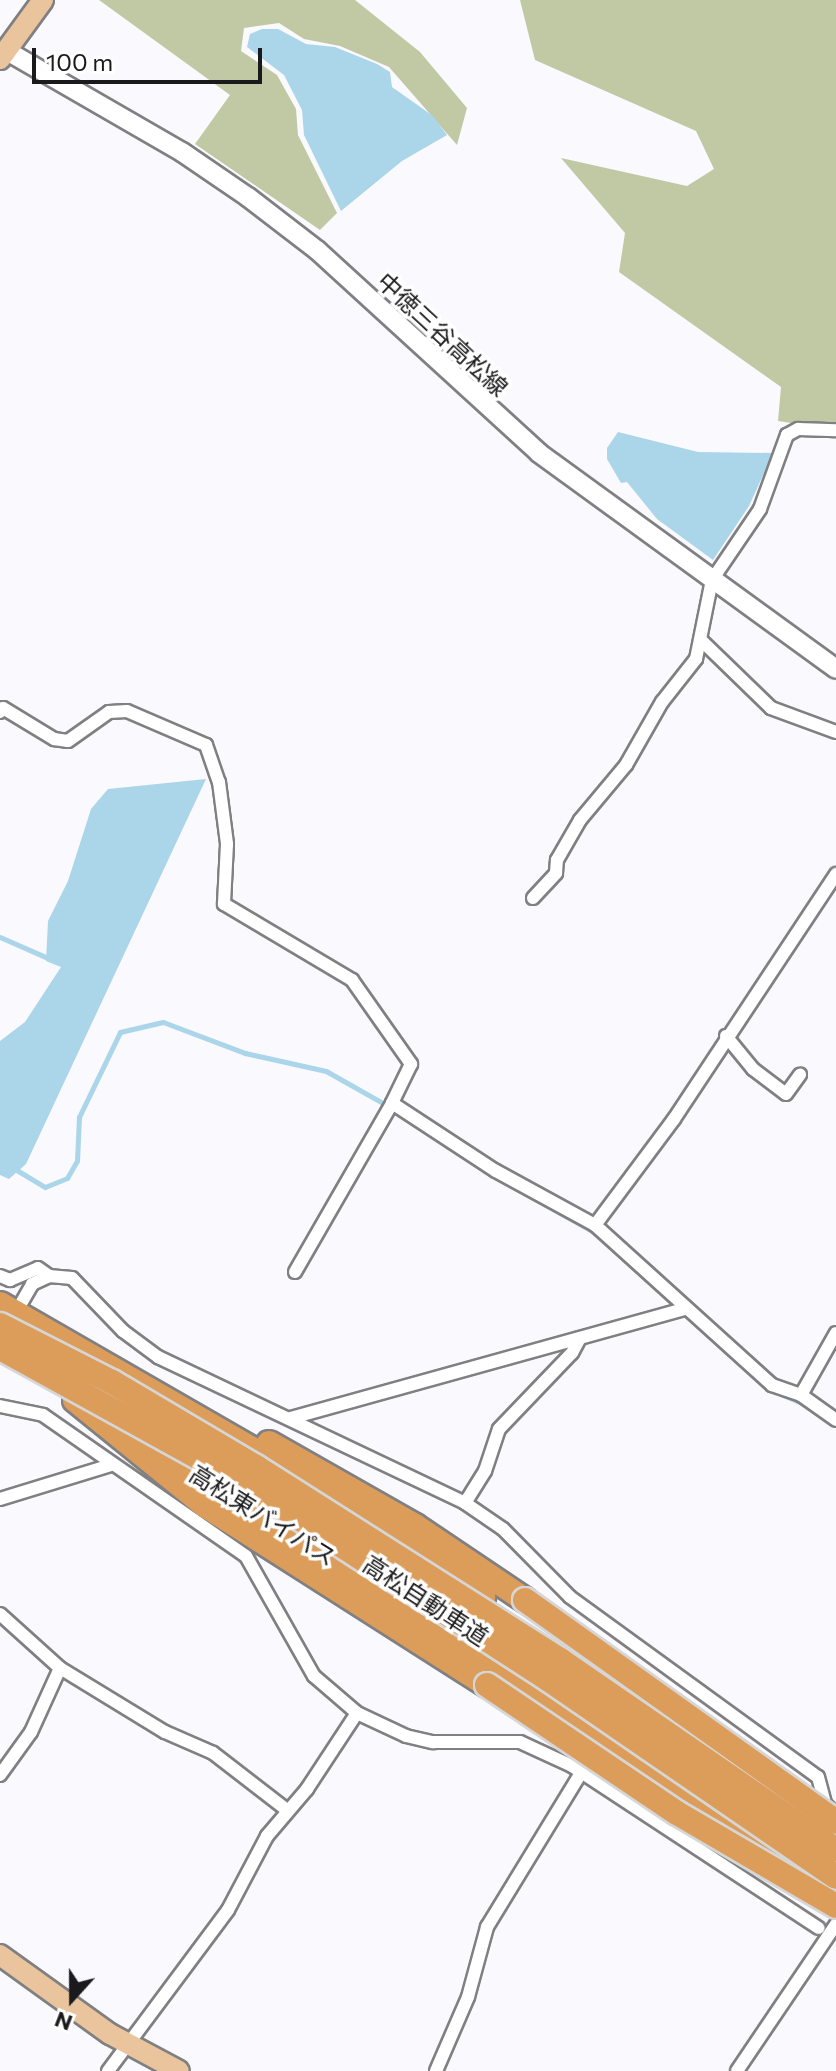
<!DOCTYPE html>
<html>
<head>
<meta charset="utf-8">
<style>
  body { margin:0 }
  #map { position:relative; width:836px; height:2071px; overflow:hidden; background:#f9f9fe; font-family:Commissioner,"Noto Sans JP",sans-serif }
  div>[style] { position:absolute }
  .forest>* { inset:0; background:#c1c9a4 }
  .water>* { inset:0; background:#abd5e8 }
  .stream>* { height:5px; margin:-2.5px; padding:0 2.5px; transform-origin:2.5px; border-radius:2.5px; background:#abd5e8 }
  .roads { filter:drop-shadow(2px 0 #808083) drop-shadow(-2px 0 #808083) drop-shadow(0 2px #808083) drop-shadow(0 -2px #808083) }
  .street>* { height:12px; margin:-6px; padding:0 6px; transform-origin:6px; border-radius:6px; background:#fff }
  .secondary>* { height:18px; margin:-9px; padding:0 9px; transform-origin:9px; border-radius:9px; background:#fff }
  .primary>* { height:20px; margin:-10px; padding:0 10px; transform-origin:10px; border-radius:10px; background:#eac49c }
  .highway>* { height:24px; margin:-12px; padding:0 12px; transform-origin:12px; border-radius:12px; background:#dc9d5a }
  .bridges { filter:drop-shadow(2px 0 #d6d6d6) drop-shadow(-2px 0 #d6d6d6) drop-shadow(0 2px #d6d6d6) drop-shadow(0 -2px #d6d6d6) }
  .highway-bridge>* { height:24px; margin:-12px; padding:0 12px; transform-origin:12px; border-radius:12px; background:#dc9d5a }
  span { translate:-50% -50%; white-space:nowrap; text-align:center; line-height:1.15; -webkit-text-stroke:7px #fff; paint-order:stroke }
  .street-label { font-size:24px; color:#1a1a1c }
  .north { position:absolute; left:32px; top:1959px; width:80px; height:80px; -webkit-text-stroke:6px #fff; paint-order:stroke; rotate:201deg; font-size:22px; font-weight:700; line-height:32px; text-align:center; color:#1a1a1c }
  .north::after { content:''; display:block; margin:auto; width:28px; height:36px; background:#1a1a1c; clip-path:polygon(50% 0,100% 100%,50% 72%,0 100%) }
  .scale { position:absolute; left:32px; top:48px; width:230px; height:36px; box-sizing:border-box; border:4px solid #1a1a1c; border-top:0; padding-left:10px; font-size:24px; line-height:28px; white-space:nowrap; color:#1a1a1c; -webkit-text-stroke:6px #fff; paint-order:stroke }
</style>
</head>
<body>
<div id="map">
  <div class="forest">
    <div style="clip-path:polygon(99px 0,355px 0,420px 52px,467px 108px,457px 145px,389px 67px,340px 46px,304px 39px,279px 23px,244px 28px,241px 51px,277px 75px,296px 109px,298px 135px,337px 213px,320px 230px,195px 144px,230px 95px)"></div>
    <div style="clip-path:polygon(520px 0,836px 0,836px 422px,830px 429px,778px 421px,781px 387px,619px 272px,625px 233px,561px 158px,687px 186px,714px 169px,696px 131px,535px 60px)"></div>
  </div>
  <div class="water">
    <div style="clip-path:polygon(262px 29px,278px 29px,306px 44px,335px 47px,377px 64px,390px 72px,392px 87px,433px 116px,447px 135px,402px 161px,341px 211px,304px 135px,302px 110px,284px 75px,247px 47px,250px 34px)"></div>
    <div style="clip-path:polygon(618px 432px,698px 452px,773px 453px,749px 506px,713px 560px,657px 519px,627px 482px,621px 483px,607px 459px,607px 448px)"></div>
    <div style="clip-path:polygon(206px 779px,26px 1164px,9px 1179px,0 1175px,0 1041px,25px 1022px,61px 967px,46px 961px,48px 921px,68px 881px,91px 809px,108px 789px)"></div>
  </div>
  <div class="stream">
    <div style="left:0;top:937px;width:55px;rotate:23.7deg"></div>
    <div style="left:15px;top:1169px;width:35px;rotate:31deg"></div>
    <div style="left:45px;top:1187px;width:24px;rotate:-22deg"></div>
    <div style="left:67px;top:1178px;width:20px;rotate:-60deg"></div>
    <div style="left:77px;top:1161px;width:44px;rotate:-87.4deg"></div>
    <div style="left:79px;top:1117px;width:94px;rotate:-64.2deg"></div>
    <div style="left:120px;top:1032px;width:44px;rotate:-13.1deg"></div>
    <div style="left:163px;top:1022px;width:88px;rotate:20.7deg"></div>
    <div style="left:245px;top:1053px;width:83px;rotate:12.5deg"></div>
    <div style="left:326px;top:1071px;width:73px;rotate:29.4deg"></div>
    <div style="left:485px;top:1171px;width:123px;rotate:29.3deg"></div>
    <div style="left:592px;top:1231px;width:238px;rotate:41.6deg"></div>
    <div style="left:783px;top:1395px;width:26px;rotate:23deg"></div>
  </div>
  <div class="roads">
    <div class="street">
      <div style="left:703px;top:642px;width:95px;rotate:44.1deg"></div>
      <div style="left:771px;top:708px;width:69px;rotate:20.3deg"></div>
      <div style="left:0;top:712px;width:5px;rotate:-53deg"></div>
      <div style="left:3px;top:708px;width:60px;rotate:31.3deg"></div>
      <div style="left:54px;top:739px;width:14px;rotate:8deg"></div>
      <div style="left:68px;top:741px;width:50px;rotate:-35.3deg"></div>
      <div style="left:109px;top:712px;width:18px;rotate:-3deg"></div>
      <div style="left:127px;top:711px;width:86px;rotate:23.3deg"></div>
      <div style="left:206px;top:745px;width:39px;rotate:71deg"></div>
      <div style="left:219px;top:782px;width:63px;rotate:82.6deg"></div>
      <div style="left:227px;top:844px;width:60px;rotate:92.9deg"></div>
      <div style="left:224px;top:904px;width:149px;rotate:30.7deg"></div>
      <div style="left:352px;top:980px;width:103px;rotate:54.9deg"></div>
      <div style="left:411px;top:1064px;width:43px;rotate:116deg"></div>
      <div style="left:392px;top:1103px;width:124px;rotate:33.2deg"></div>
      <div style="left:496px;top:1171px;width:113px;rotate:28.6deg"></div>
      <div style="left:595px;top:1225px;width:239px;rotate:42.1deg"></div>
      <div style="left:772px;top:1385px;width:31px;rotate:19deg"></div>
      <div style="left:801px;top:1395px;width:43px;rotate:35.5deg"></div>
      <div style="left:533px;top:898px;width:34px;rotate:-47deg"></div>
      <div style="left:556px;top:873px;width:13px;rotate:-86deg"></div>
      <div style="left:557px;top:860px;width:46px;rotate:-60.1deg"></div>
      <div style="left:580px;top:820px;width:72px;rotate:-50.1deg"></div>
      <div style="left:626px;top:765px;width:73px;rotate:-60.3deg"></div>
      <div style="left:662px;top:702px;width:55px;rotate:-51.7deg"></div>
      <div style="left:696px;top:659px;width:81px;rotate:-78.6deg"></div>
      <div style="left:712px;top:580px;width:86px;rotate:-55.9deg"></div>
      <div style="left:760px;top:509px;width:79px;rotate:-70deg"></div>
      <div style="left:787px;top:435px;width:13px;rotate:-29deg"></div>
      <div style="left:798px;top:429px;width:38px;rotate:2deg"></div>
      <div style="left:726px;top:1036px;width:43px;rotate:50.7deg"></div>
      <div style="left:753px;top:1069px;width:41px;rotate:37.1deg"></div>
      <div style="left:786px;top:1094px;width:24px;rotate:-54deg"></div>
      <div style="left:595px;top:1225px;width:132px;rotate:-53.3deg"></div>
      <div style="left:674px;top:1119px;width:294px;rotate:-56.5deg"></div>
      <div style="left:295px;top:1272px;width:195px;rotate:-60.1deg"></div>
      <div style="left:0;top:1276px;width:11px;rotate:22deg"></div>
      <div style="left:10px;top:1280px;width:30px;rotate:-23deg"></div>
      <div style="left:38px;top:1268px;width:14px;rotate:36deg"></div>
      <div style="left:15px;top:1314px;width:34px;rotate:-60deg"></div>
      <div style="left:32px;top:1284px;width:19px;rotate:-25deg"></div>
      <div style="left:49px;top:1276px;width:23px;rotate:5deg"></div>
      <div style="left:72px;top:1278px;width:74px;rotate:46.1deg"></div>
      <div style="left:123px;top:1331px;width:44px;rotate:36.6deg"></div>
      <div style="left:158px;top:1357px;width:340px;rotate:25.4deg"></div>
      <div style="left:465px;top:1503px;width:46px;rotate:34.4deg"></div>
      <div style="left:503px;top:1529px;width:95px;rotate:45.4deg"></div>
      <div style="left:570px;top:1597px;width:306px;rotate:36deg"></div>
      <div style="left:818px;top:1777px;width:28px;rotate:75deg"></div>
      <div style="left:825px;top:1804px;width:10px;rotate:45deg"></div>
      <div style="left:801px;top:1395px;width:71px;rotate:-60.6deg"></div>
      <div style="left:0;top:1406px;width:44px;rotate:11.8deg"></div>
      <div style="left:43px;top:1415px;width:247px;rotate:34.8deg"></div>
      <div style="left:246px;top:1556px;width:138px;rotate:60.5deg"></div>
      <div style="left:314px;top:1676px;width:57px;rotate:40.7deg"></div>
      <div style="left:357px;top:1713px;width:54px;rotate:25.1deg"></div>
      <div style="left:406px;top:1736px;width:28px;rotate:13deg"></div>
      <div style="left:433px;top:1742px;width:87px"></div>
      <div style="left:520px;top:1742px;width:57px;rotate:24.8deg"></div>
      <div style="left:572px;top:1766px;width:295px;rotate:33.3deg"></div>
      <div style="left:291px;top:1418px;width:409px;rotate:-15.5deg"></div>
      <div style="left:0;top:1499px;width:116px;rotate:-17deg"></div>
      <div style="left:465px;top:1503px;width:38px;rotate:-58deg"></div>
      <div style="left:485px;top:1471px;width:44px;rotate:-71.6deg"></div>
      <div style="left:499px;top:1429px;width:105px;rotate:-46.2deg"></div>
      <div style="left:572px;top:1353px;width:17px;rotate:-62deg"></div>
      <div style="left:0;top:1614px;width:81px;rotate:42deg"></div>
      <div style="left:60px;top:1668px;width:123px;rotate:31.4deg"></div>
      <div style="left:165px;top:1732px;width:52px;rotate:23.6deg"></div>
      <div style="left:213px;top:1753px;width:93px;rotate:37.6deg"></div>
      <div style="left:0;top:1775px;width:53px;rotate:-54.2deg"></div>
      <div style="left:31px;top:1732px;width:70px;rotate:-65.6deg"></div>
      <div style="left:108px;top:2071px;width:201px;rotate:-53.3deg"></div>
      <div style="left:228px;top:1910px;width:84px;rotate:-62.2deg"></div>
      <div style="left:267px;top:1836px;width:62px;rotate:-49.6deg"></div>
      <div style="left:307px;top:1789px;width:91px;rotate:-56.7deg"></div>
      <div style="left:436px;top:2071px;width:81px;rotate:-66.6deg"></div>
      <div style="left:468px;top:1997px;width:73px;rotate:-74.8deg"></div>
      <div style="left:487px;top:1927px;width:180px;rotate:-58.6deg"></div>
      <div style="left:737px;top:2071px;width:177px;rotate:-56deg"></div>
    </div>
    <div class="secondary">
      <div style="left:7px;top:51px;width:202px;rotate:30deg"></div>
      <div style="left:182px;top:152px;width:80px;rotate:34.3deg"></div>
      <div style="left:248px;top:197px;width:88px;rotate:37.6deg"></div>
      <div style="left:318px;top:251px;width:299px;rotate:42.4deg"></div>
      <div style="left:539px;top:453px;width:367px;rotate:36deg"></div>
    </div>
    <div class="primary">
      <div style="left:0;top:59px;width:73px;rotate:-53.9deg"></div>
      <div style="left:0;top:1955px;width:135px;rotate:35.7deg"></div>
      <div style="left:110px;top:2034px;width:78px;rotate:28.2deg"></div>
    </div>
    <div class="highway">
      <div style="left:0;top:1304px;width:303px;rotate:29.9deg"></div>
      <div style="left:263px;top:1455px;width:262px;rotate:32.8deg"></div>
      <div style="left:75px;top:1400px;width:169px;rotate:39deg"></div>
      <div style="left:206px;top:1506px;width:333px;rotate:32.5deg"></div>
      <div style="left:109px;top:1421px;width:509px;rotate:32.16deg"></div>
      <div style="left:540px;top:1692px;width:330px;rotate:34.8deg"></div>
      <div style="left:269px;top:1443px;width:168px;rotate:29.6deg"></div>
      <div style="left:415px;top:1526px;width:133px;rotate:33.9deg"></div>
    </div>
  </div>
  <div class="bridges">
    <div class="highway-bridge">
      <div style="left:0;top:1325px;width:126px;rotate:27deg"></div>
      <div style="left:112px;top:1382px;width:167px;rotate:30.6deg"></div>
      <div style="left:256px;top:1467px;width:360px;rotate:32.4deg"></div>
      <div style="left:560px;top:1660px;width:335px;rotate:34.5deg"></div>
      <div style="left:0;top:1348px;width:280px;rotate:28.9deg"></div>
      <div style="left:245px;top:1483px;width:361px;rotate:32.9deg"></div>
      <div style="left:548px;top:1679px;width:349px;rotate:34.5deg"></div>
      <div style="left:525px;top:1600px;width:382px;rotate:35.5deg"></div>
      <div style="left:487px;top:1685px;width:229px;rotate:34deg"></div>
      <div style="left:677px;top:1813px;width:184px;rotate:30.3deg"></div>
    </div>
  </div>
  <div class="street-label">
    <span style="left:443px;top:334px;rotate:43deg">中徳三谷高松線</span>
    <span style="left:263px;top:1515px;rotate:32deg">高松東バイパス</span>
    <span style="left:426px;top:1600px;rotate:33deg">高松自動車道</span>
  </div>
  <div class="north">N</div>
  <div class="scale">100 m</div>
</div>
</body>
</html>
